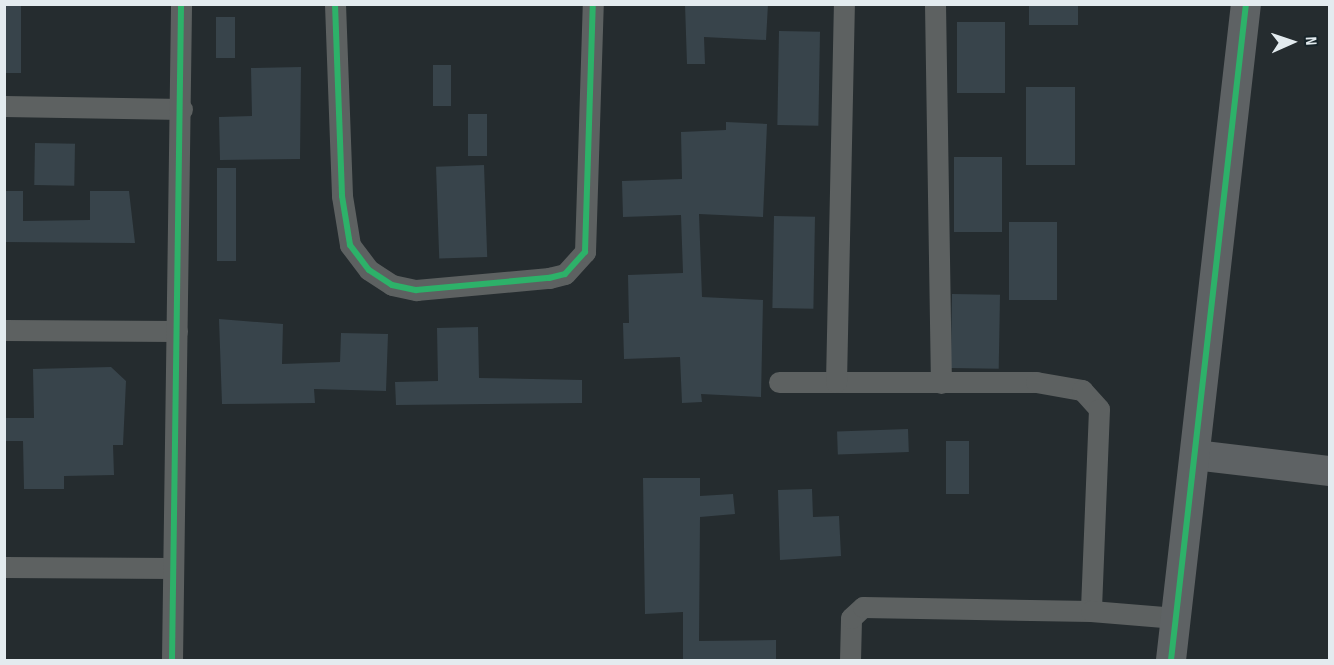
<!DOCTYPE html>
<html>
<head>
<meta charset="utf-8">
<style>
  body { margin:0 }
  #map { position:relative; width:1334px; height:665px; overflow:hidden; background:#252c2f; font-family:"Sofia Sans Condensed",sans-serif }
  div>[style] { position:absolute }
  .building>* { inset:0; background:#38444b; transform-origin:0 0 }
  .street>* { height:21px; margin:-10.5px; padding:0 10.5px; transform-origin:10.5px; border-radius:10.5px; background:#5d6161 }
  .secondary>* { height:30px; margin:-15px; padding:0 15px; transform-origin:15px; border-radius:15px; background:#5e6264 }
  .cycleway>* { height:6px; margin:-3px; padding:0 3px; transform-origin:3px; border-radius:3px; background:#2db169 }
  span { translate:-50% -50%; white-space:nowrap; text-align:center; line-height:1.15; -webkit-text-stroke:5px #172429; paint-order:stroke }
  .frame { position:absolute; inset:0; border:6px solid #e3ebef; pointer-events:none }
  .north { position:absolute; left:1262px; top:12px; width:60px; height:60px; -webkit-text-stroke:4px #172429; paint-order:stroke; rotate:87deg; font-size:16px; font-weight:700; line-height:24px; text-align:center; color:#e3ebef }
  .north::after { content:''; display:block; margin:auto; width:21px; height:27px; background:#e3ebef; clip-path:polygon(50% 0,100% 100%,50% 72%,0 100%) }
</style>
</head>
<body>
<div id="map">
  <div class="building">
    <div style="left:4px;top:4px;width:17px;height:69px"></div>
    <div style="clip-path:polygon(685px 4px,768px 4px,766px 40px,704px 37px,705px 64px,687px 64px)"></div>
    <div style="left:1029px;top:4px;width:49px;height:21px"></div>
    <div style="left:216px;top:17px;width:19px;height:41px"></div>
    <div style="left:957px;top:22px;width:48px;height:71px"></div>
    <div style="left:779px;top:31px;width:41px;height:94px;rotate:1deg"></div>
    <div style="left:433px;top:65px;width:18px;height:41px"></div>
    <div style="clip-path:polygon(301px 67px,300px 159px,220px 160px,219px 117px,252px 116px,251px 68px)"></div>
    <div style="left:1026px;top:87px;width:49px;height:78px"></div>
    <div style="left:468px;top:114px;width:19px;height:42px"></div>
    <div style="clip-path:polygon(726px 122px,767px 124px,763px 217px,699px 214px,702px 297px,763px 300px,761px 397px,701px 394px,702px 402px,682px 403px,680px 357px,624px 359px,623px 323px,629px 323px,628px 275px,683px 273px,681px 215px,623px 217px,622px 181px,682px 179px,681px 132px,726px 130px)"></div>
    <div style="left:35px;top:143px;width:40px;height:42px;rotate:1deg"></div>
    <div style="left:954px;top:157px;width:48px;height:75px"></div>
    <div style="left:484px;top:165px;width:92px;height:48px;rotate:88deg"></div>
    <div style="left:217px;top:168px;width:19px;height:93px"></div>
    <div style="clip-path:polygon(4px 191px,23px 191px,23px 221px,90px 220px,90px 191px,129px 191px,135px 243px,4px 242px)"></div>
    <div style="left:774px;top:216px;width:41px;height:92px;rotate:1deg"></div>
    <div style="left:1009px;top:222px;width:48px;height:78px"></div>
    <div style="left:952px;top:294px;width:48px;height:74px;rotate:1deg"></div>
    <div style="clip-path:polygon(219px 319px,283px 324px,282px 364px,340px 362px,341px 333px,388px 334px,386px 391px,314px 389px,315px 403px,222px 404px)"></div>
    <div style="clip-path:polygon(478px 327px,479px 378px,582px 380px,582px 403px,396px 405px,395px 382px,438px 381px,437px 328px)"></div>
    <div style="clip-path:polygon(111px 367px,126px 381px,123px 445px,113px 445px,114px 475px,64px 476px,64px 489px,24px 489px,23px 441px,4px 441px,4px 418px,34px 418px,33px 369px)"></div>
    <div style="left:908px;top:429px;width:23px;height:71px;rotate:88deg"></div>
    <div style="left:946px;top:441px;width:23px;height:53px"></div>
    <div style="clip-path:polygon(643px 478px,700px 478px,700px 496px,733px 494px,735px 514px,700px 517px,699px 641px,776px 640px,776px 660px,683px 660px,683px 612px,645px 614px)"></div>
    <div style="clip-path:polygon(812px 489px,813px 517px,839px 516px,841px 556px,780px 560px,778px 490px)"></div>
  </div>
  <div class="street">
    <div style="left:335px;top:4px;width:192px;rotate:87.9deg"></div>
    <div style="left:342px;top:196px;width:50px;rotate:80.7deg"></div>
    <div style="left:350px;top:245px;width:31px;rotate:53deg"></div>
    <div style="left:369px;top:270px;width:27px;rotate:33deg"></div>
    <div style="left:392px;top:285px;width:25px;rotate:12deg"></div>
    <div style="left:416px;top:290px;width:134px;rotate:-5.2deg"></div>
    <div style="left:549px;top:278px;width:16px;rotate:-14deg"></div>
    <div style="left:565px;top:274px;width:30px;rotate:-48deg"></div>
    <div style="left:585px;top:252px;width:248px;rotate:-88.2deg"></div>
    <div style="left:935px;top:4px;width:379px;rotate:89.1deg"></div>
    <div style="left:4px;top:106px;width:178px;rotate:1deg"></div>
    <div style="left:4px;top:330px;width:173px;rotate:0.3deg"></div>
    <div style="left:779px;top:382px;width:257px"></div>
    <div style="left:1036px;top:382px;width:47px;rotate:9.9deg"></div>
    <div style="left:1082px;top:390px;width:25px;rotate:48deg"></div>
    <div style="left:1099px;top:409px;width:202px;rotate:92.3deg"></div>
    <div style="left:836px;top:382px;width:378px;rotate:-88.8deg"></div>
    <div style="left:4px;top:567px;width:169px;rotate:0.3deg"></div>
    <div style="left:172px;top:660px;width:656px;rotate:-89.21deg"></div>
    <div style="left:850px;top:660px;width:42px;rotate:-88.6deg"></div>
    <div style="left:851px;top:618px;width:16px;rotate:-43deg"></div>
    <div style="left:863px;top:607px;width:228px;rotate:1deg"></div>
    <div style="left:1091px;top:611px;width:85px;rotate:4.7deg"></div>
  </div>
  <div class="secondary">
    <div style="left:1195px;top:455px;width:136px;rotate:6.8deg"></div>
    <div style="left:1171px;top:660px;width:660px;rotate:-83.48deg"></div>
  </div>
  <div class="cycleway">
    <div style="left:335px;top:4px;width:192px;rotate:87.9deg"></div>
    <div style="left:342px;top:196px;width:50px;rotate:80.7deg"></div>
    <div style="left:350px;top:245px;width:31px;rotate:53deg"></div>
    <div style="left:369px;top:270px;width:27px;rotate:33deg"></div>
    <div style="left:392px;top:285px;width:25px;rotate:12deg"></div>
    <div style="left:416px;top:290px;width:134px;rotate:-5.2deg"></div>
    <div style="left:549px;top:278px;width:16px;rotate:-14deg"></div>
    <div style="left:565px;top:274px;width:30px;rotate:-48deg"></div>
    <div style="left:585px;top:252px;width:248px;rotate:-88.2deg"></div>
    <div style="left:172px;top:660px;width:656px;rotate:-89.21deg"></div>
    <div style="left:1171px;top:660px;width:660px;rotate:-83.48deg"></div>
  </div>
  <div class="frame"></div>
  <div class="north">N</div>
</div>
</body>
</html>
